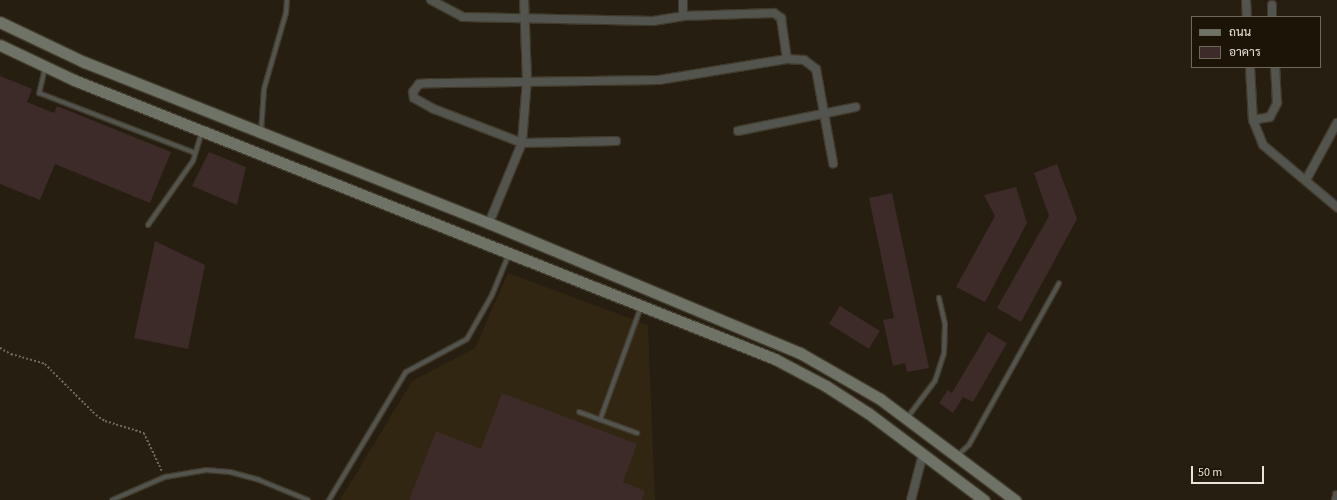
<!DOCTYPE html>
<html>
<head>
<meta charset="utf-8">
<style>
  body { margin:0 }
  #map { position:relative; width:1337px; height:500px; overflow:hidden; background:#261e10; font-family:"Source Sans 3",Sarabun,sans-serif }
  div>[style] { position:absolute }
  .built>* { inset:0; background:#302611 }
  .building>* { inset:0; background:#3c2b28; transform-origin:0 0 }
  .path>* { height:1.5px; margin-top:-0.75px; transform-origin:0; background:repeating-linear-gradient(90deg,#706a5d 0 2px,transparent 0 4px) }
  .roads { filter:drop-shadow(1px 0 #413a2c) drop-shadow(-1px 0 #413a2c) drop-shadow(0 1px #413a2c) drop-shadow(0 -1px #413a2c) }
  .service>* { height:4px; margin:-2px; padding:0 2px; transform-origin:2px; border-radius:2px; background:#52544d }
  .minor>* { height:8px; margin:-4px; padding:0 4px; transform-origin:4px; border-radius:4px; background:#52544d }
  .secondary>* { height:11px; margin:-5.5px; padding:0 5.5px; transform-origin:5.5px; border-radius:5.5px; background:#6e7267 }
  span { translate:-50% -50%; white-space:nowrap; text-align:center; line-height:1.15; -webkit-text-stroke:3px #1c1507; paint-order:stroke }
  .legend { position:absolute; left:1191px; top:16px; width:130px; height:52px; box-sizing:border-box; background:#1c1507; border:1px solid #6e685c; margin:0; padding:5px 7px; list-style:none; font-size:12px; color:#e9e4db }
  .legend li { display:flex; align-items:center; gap:8px; height:20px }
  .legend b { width:20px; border:1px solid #6e685c }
  .scale { position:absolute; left:1191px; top:466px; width:73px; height:18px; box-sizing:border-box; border:2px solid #e9e4db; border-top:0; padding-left:5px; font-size:12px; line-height:14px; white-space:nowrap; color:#e9e4db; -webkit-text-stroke:3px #1c1507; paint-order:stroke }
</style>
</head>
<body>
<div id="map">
  <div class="built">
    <div style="clip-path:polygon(508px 273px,648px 325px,655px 500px,340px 500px,412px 381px,475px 348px)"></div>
  </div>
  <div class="building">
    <div style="clip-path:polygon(0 76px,32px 89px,27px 102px,54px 113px,57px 106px,171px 152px,150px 203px,55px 164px,40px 200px,0 184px)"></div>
    <div style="clip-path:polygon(209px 152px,246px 167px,237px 205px,192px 186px)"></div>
    <div style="clip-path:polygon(1057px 164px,1077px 219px,1021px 322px,997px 308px,1049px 216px,1034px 173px)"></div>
    <div style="clip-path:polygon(1016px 187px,1027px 223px,985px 302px,956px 287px,995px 216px,984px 195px)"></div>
    <div style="clip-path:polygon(892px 193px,929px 368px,907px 372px,905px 363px,893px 366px,883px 320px,894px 318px,869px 198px)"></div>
    <div style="clip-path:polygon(155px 241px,205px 265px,188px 349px,134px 338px)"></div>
    <div style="left:840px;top:306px;width:47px;height:21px;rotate:32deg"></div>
    <div style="clip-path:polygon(988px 332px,1007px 343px,973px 402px,963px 397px,953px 413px,939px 403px,948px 390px,952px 393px)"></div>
    <div style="clip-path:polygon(502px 393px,637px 444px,623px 482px,645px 491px,642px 500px,409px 500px,436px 431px,481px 449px)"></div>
  </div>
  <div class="path">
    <div style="left:0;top:348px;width:13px;rotate:29deg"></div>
    <div style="left:11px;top:354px;width:35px;rotate:16deg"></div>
    <div style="left:45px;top:364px;width:72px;rotate:45deg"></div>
    <div style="left:96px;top:415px;width:11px;rotate:34deg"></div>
    <div style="left:105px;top:421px;width:41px;rotate:17.1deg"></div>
    <div style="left:144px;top:433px;width:42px;rotate:64.7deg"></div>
  </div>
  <div class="roads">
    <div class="service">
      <div style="left:45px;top:68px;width:26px;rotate:103deg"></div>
      <div style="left:39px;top:93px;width:167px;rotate:21deg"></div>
      <div style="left:261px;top:132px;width:43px;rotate:-86deg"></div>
      <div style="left:264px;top:89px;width:79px;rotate:-73.9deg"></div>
      <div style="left:286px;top:13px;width:13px;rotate:-86deg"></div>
      <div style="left:148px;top:225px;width:78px;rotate:-54.9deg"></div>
      <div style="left:193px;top:161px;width:31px;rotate:-73deg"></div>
      <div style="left:579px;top:412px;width:62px;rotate:19.9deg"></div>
      <div style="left:907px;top:418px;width:46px;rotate:-52.9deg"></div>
      <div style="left:935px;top:381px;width:29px;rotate:-72deg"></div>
      <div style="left:944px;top:353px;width:29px;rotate:-88deg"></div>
      <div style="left:945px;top:324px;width:27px;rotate:-103deg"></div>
      <div style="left:600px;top:420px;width:120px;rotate:-70.1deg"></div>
      <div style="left:957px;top:456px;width:16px;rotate:-43deg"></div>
      <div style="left:969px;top:445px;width:185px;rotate:-60.9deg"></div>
      <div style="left:112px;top:500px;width:58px;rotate:-23.5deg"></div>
      <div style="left:165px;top:477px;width:42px;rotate:-9.7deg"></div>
      <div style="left:206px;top:470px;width:24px;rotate:5deg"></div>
      <div style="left:230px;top:472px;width:30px;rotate:15deg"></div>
      <div style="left:259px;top:480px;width:53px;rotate:22.2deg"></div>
      <div style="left:329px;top:500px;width:149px;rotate:-59deg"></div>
      <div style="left:406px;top:372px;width:69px;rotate:-28.4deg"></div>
      <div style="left:467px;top:339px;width:51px;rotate:-60.4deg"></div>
      <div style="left:492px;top:295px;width:44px;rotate:-67.5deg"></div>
    </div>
    <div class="minor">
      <div style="left:431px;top:0;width:36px;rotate:28deg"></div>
      <div style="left:463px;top:17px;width:190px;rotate:1.2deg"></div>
      <div style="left:653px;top:21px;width:30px;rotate:-9deg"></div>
      <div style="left:683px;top:16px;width:91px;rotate:-1.9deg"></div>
      <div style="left:774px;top:13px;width:9px;rotate:36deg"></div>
      <div style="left:781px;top:18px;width:41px;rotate:81.7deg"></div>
      <div style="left:787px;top:59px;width:130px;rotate:170.7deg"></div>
      <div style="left:659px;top:80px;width:229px;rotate:179.2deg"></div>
      <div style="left:430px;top:83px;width:11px;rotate:175deg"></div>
      <div style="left:419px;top:84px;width:10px;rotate:127deg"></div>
      <div style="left:413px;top:92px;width:6px;rotate:81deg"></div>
      <div style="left:414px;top:98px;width:23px;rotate:29deg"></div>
      <div style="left:434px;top:109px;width:94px;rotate:21.1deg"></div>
      <div style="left:522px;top:143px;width:94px;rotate:-1.2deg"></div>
      <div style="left:683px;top:0;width:16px;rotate:90deg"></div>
      <div style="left:1246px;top:0;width:17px;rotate:87deg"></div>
      <div style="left:1272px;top:5px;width:12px;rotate:90deg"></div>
      <div style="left:787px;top:59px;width:17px;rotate:3deg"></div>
      <div style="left:804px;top:60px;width:15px;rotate:37deg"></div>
      <div style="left:816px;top:69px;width:96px;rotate:79.7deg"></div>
      <div style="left:1250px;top:67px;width:53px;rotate:86.8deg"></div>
      <div style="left:1253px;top:120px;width:27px;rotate:68deg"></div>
      <div style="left:1263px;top:145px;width:97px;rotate:40deg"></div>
      <div style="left:1253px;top:120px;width:17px;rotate:-10deg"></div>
      <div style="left:1270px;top:117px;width:16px;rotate:-63deg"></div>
      <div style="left:1277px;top:103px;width:36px;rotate:-93deg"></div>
      <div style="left:738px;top:131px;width:120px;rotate:-11.5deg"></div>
      <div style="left:1306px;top:180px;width:65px;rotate:-61.5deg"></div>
      <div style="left:489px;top:223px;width:87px;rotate:-67.6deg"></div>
      <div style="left:522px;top:143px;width:63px;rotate:-85.5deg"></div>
      <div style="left:527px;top:80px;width:80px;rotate:-92.1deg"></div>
      <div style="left:911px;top:500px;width:48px;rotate:-75.4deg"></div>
      <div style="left:1336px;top:500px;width:5px;rotate:-79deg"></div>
    </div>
    <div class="secondary">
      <div style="left:0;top:22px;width:93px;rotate:25.5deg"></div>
      <div style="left:84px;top:62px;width:436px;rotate:21.7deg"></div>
      <div style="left:489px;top:223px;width:337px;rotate:22.7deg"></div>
      <div style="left:800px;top:353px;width:92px;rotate:29.9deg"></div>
      <div style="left:880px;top:399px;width:169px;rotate:36.8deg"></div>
      <div style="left:0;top:45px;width:82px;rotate:25.3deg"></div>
      <div style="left:74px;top:80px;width:754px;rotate:21.7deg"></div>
      <div style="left:775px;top:359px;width:58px;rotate:27.9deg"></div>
      <div style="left:826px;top:386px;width:50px;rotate:32.7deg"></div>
      <div style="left:868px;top:413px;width:145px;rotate:36.9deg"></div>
    </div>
  </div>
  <ul class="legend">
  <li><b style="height:5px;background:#6e7267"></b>ถนน</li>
  <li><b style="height:11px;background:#3c2b28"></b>อาคาร</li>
  </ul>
  <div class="scale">50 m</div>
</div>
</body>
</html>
